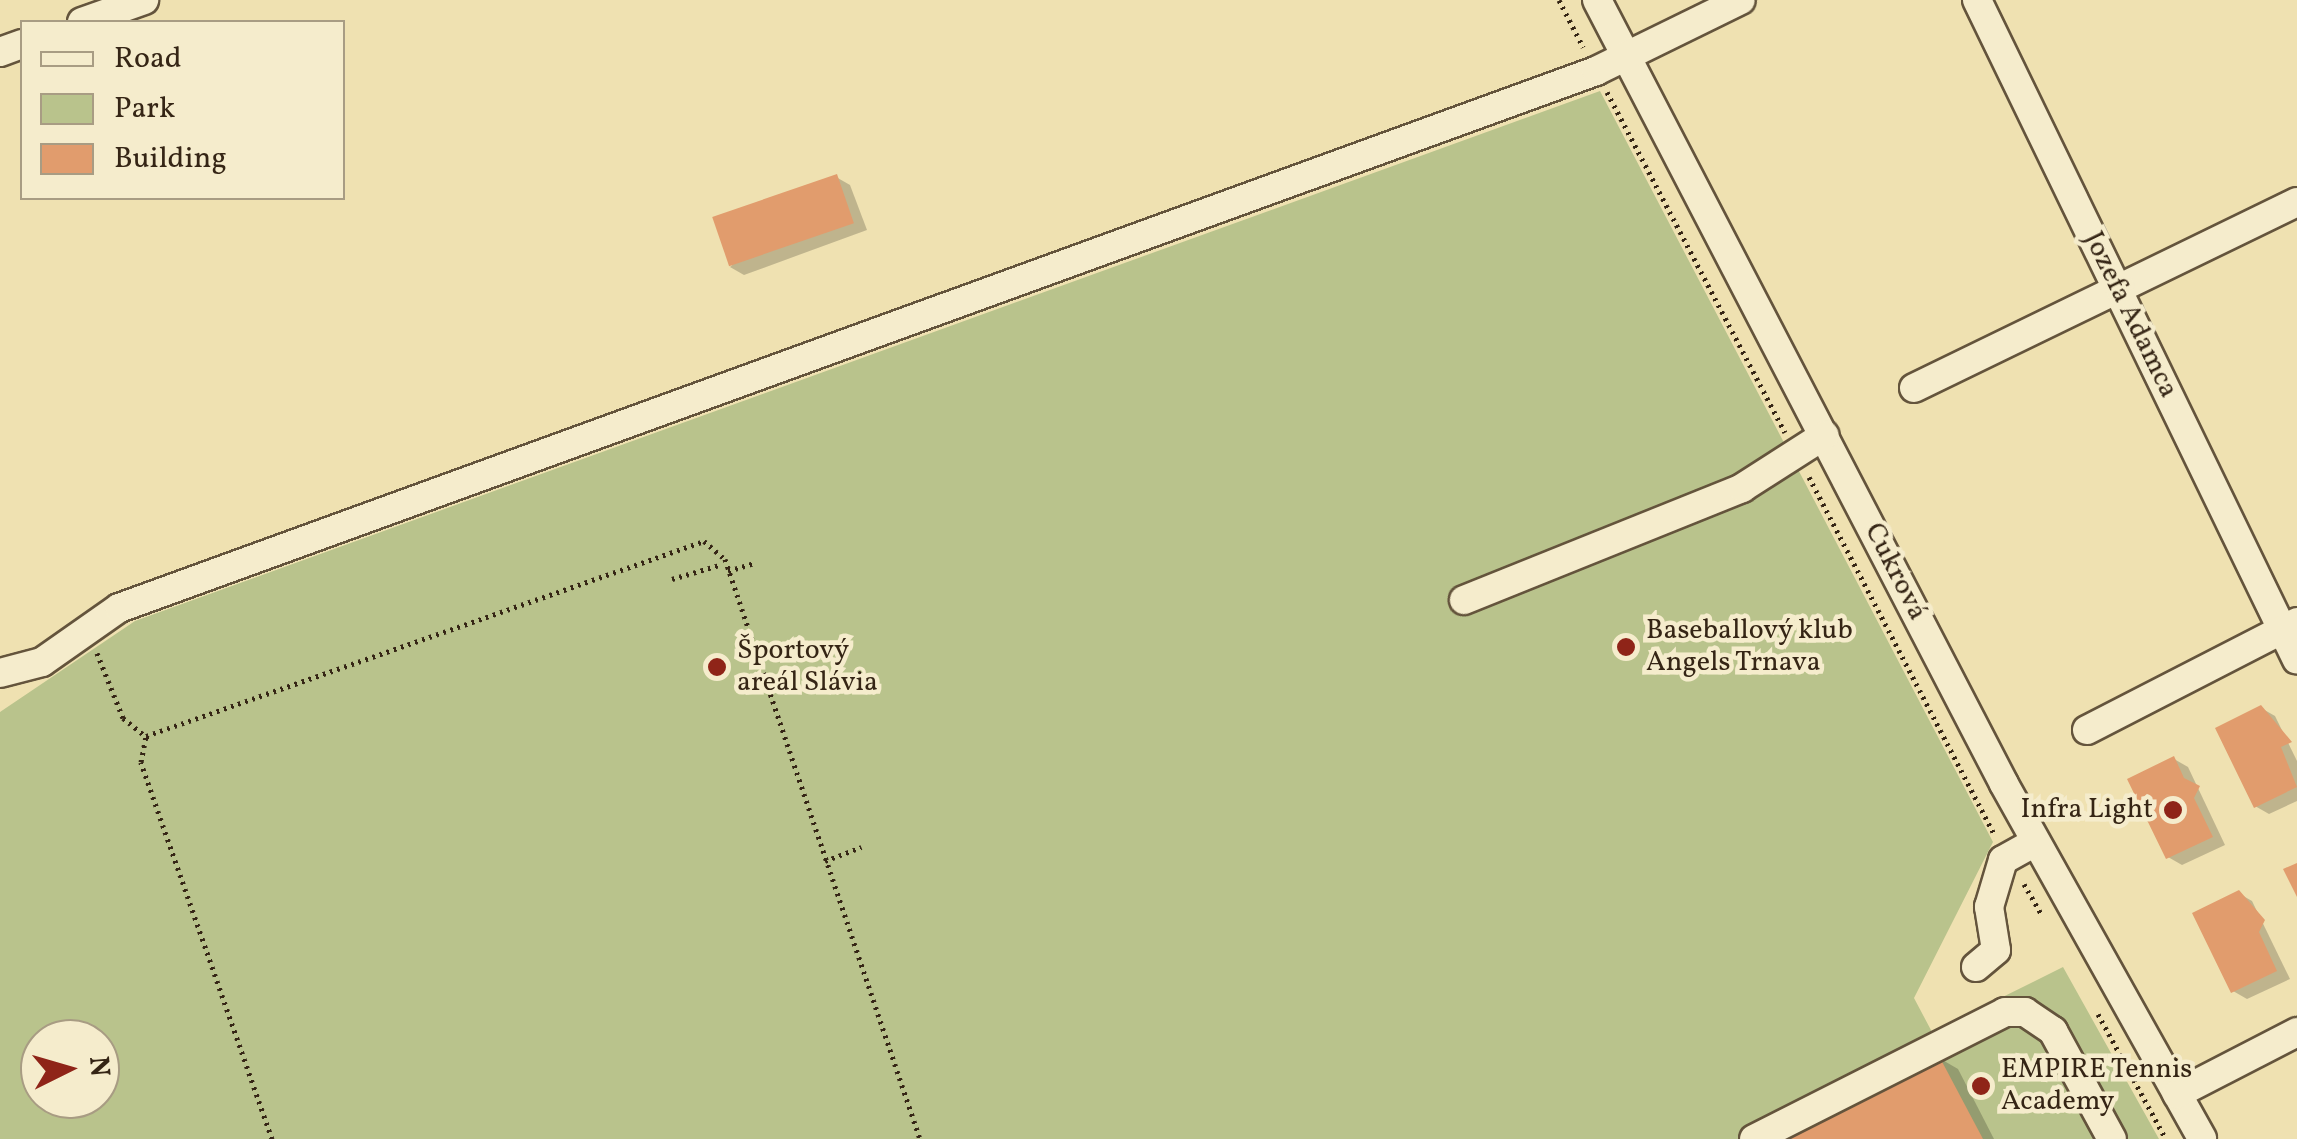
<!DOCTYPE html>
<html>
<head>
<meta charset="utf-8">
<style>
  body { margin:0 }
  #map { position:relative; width:2297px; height:1139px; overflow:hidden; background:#efe1b1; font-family:Vollkorn,serif }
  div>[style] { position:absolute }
  .green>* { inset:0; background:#b9c38c }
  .shadow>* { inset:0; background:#0003 }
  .building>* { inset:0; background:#e19c6d; transform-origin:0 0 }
  .path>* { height:5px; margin-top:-2.5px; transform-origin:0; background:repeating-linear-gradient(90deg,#352515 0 2.5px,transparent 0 7.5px) }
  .roads { filter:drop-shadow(2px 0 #64543c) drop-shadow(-2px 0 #64543c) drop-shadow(0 2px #64543c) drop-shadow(0 -2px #64543c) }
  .minor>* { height:28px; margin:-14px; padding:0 14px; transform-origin:14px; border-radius:14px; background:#f5eccc }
  .dots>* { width:28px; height:28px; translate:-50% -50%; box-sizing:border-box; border:5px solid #f5eccc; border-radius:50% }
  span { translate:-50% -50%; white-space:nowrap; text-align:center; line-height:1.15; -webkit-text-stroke:9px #f5eccc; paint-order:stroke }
  .street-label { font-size:28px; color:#352515 }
  .poi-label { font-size:28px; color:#352515 }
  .left { translate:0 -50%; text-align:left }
  .right { translate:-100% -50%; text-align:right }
  .legend { position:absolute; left:20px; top:20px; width:325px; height:180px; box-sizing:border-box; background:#f5eccc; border:2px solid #a89c83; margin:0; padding:12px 18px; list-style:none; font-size:30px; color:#352515 }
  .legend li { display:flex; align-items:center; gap:20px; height:50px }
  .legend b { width:50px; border:2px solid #a89c83 }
  .north { position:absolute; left:20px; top:1019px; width:100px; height:100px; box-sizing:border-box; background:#f5eccc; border:2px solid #a89c83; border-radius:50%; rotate:85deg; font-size:28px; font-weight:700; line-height:40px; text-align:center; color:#352515 }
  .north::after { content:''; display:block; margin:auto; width:35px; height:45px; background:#8f2418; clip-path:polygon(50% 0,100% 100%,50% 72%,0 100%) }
</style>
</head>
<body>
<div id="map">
  <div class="green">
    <div style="clip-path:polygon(evenodd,1600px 91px,1993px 842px,1914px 998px,1932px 1032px,2063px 967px,2159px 1139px,0 1139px,0 712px,135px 621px,1600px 91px,40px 1039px,100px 1039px,100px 1099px,40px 1099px,40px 1039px)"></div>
  </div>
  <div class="shadow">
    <div style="clip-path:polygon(836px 177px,850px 185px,867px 230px,744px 275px,730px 267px)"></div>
    <div style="clip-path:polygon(2261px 708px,2275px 716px,2297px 761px,2297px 801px,2269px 814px,2255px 806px)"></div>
    <div style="clip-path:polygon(2174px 759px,2188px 767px,2225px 845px,2182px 865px,2168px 857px)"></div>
    <div style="clip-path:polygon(2238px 893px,2252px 901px,2290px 979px,2247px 999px,2233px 991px)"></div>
    <div style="clip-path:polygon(1939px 1058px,1958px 1069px,1994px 1139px,1785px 1139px)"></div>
  </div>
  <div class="building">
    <div style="left:837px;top:174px;width:52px;height:132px;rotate:71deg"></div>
    <div style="clip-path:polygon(2261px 705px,2292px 742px,2281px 747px,2297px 787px,2254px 808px,2215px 728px)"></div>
    <div style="clip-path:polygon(2174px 756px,2184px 778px,2200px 786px,2194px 798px,2213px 837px,2166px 859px,2127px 779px)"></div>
    <div style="clip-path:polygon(2297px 863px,2297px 897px,2283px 869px)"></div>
    <div style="clip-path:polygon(2239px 890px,2265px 920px,2259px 932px,2277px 971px,2231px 993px,2192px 913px)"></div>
    <div style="clip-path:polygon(1939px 1056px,1983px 1139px,1789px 1139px,1795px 1130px)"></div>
  </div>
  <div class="path">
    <div style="left:1559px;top:0;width:53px;rotate:62.9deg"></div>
    <div style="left:1607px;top:92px;width:384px;rotate:62.4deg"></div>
    <div style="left:1809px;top:477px;width:404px;rotate:62.6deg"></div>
    <div style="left:728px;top:571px;width:27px;rotate:-17deg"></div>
    <div style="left:672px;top:579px;width:50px;rotate:-16.3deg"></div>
    <div style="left:97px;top:653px;width:70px;rotate:68.2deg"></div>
    <div style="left:123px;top:718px;width:36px;rotate:39deg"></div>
    <div style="left:825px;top:861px;width:39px;rotate:-21deg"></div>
    <div style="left:2024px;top:884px;width:34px;rotate:60deg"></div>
    <div style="left:2098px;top:1014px;width:142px;rotate:61.5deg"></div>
    <div style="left:272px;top:1139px;width:399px;rotate:-109.2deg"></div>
    <div style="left:141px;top:762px;width:26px;rotate:-79deg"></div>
    <div style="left:146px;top:736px;width:591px;rotate:-19.26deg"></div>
    <div style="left:704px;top:541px;width:28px;rotate:41deg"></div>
    <div style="left:725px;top:559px;width:612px;rotate:71.42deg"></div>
  </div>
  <div class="roads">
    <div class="minor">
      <div style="left:1597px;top:0;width:883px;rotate:62.56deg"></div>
      <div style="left:2004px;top:784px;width:406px;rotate:60.8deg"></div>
      <div style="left:1977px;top:0;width:733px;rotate:64.13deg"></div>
      <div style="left:82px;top:22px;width:66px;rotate:-19.5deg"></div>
      <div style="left:0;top:52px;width:23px;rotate:-20deg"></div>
      <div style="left:1914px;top:388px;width:426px;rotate:-25.9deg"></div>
      <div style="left:1464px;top:600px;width:300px;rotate:-21.9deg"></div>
      <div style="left:1742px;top:488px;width:98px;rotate:-32.6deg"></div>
      <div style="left:0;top:673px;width:43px;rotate:-14.7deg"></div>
      <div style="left:42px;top:662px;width:94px;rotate:-35deg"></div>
      <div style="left:119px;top:608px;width:1572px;rotate:-19.98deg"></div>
      <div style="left:1596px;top:71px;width:161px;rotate:-26.1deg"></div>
      <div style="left:2087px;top:730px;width:236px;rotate:-27.2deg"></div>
      <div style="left:1976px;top:967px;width:26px;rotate:-40deg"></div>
      <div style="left:1996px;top:950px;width:44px;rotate:-99.2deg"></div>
      <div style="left:1989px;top:907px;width:49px;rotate:-73.4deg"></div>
      <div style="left:2003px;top:860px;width:37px;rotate:-29deg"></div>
      <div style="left:2177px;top:1094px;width:135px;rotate:-27.3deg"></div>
      <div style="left:1754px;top:1139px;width:281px;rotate:-26.8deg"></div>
      <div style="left:2005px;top:1012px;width:20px"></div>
      <div style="left:2025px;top:1012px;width:34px;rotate:34deg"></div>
      <div style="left:2053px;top:1031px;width:123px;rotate:61.4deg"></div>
    </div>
  </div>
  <div class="dots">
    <div style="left:1626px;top:647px;background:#8f2418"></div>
    <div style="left:717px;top:667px;background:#8f2418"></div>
    <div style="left:2173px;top:810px;background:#8f2418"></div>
    <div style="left:1981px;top:1086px;background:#8f2418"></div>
  </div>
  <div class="street-label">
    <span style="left:2130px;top:315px;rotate:64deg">Jozefa Adamca</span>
    <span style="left:1895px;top:572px;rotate:63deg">Cukrová</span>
  </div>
  <div class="poi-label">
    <span class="left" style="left:1646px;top:647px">Baseballový klub<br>Angels Trnava</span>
    <span class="left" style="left:737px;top:667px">Športový<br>areál Slávia</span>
    <span class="right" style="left:2153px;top:810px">Infra Light</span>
    <span class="left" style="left:2001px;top:1086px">EMPIRE Tennis<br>Academy</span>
  </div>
  <ul class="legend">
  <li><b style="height:12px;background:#f5eccc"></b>Road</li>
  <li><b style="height:28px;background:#b9c38c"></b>Park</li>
  <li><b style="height:28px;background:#e19c6d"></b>Building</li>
  </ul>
  <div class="north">N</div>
</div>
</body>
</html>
